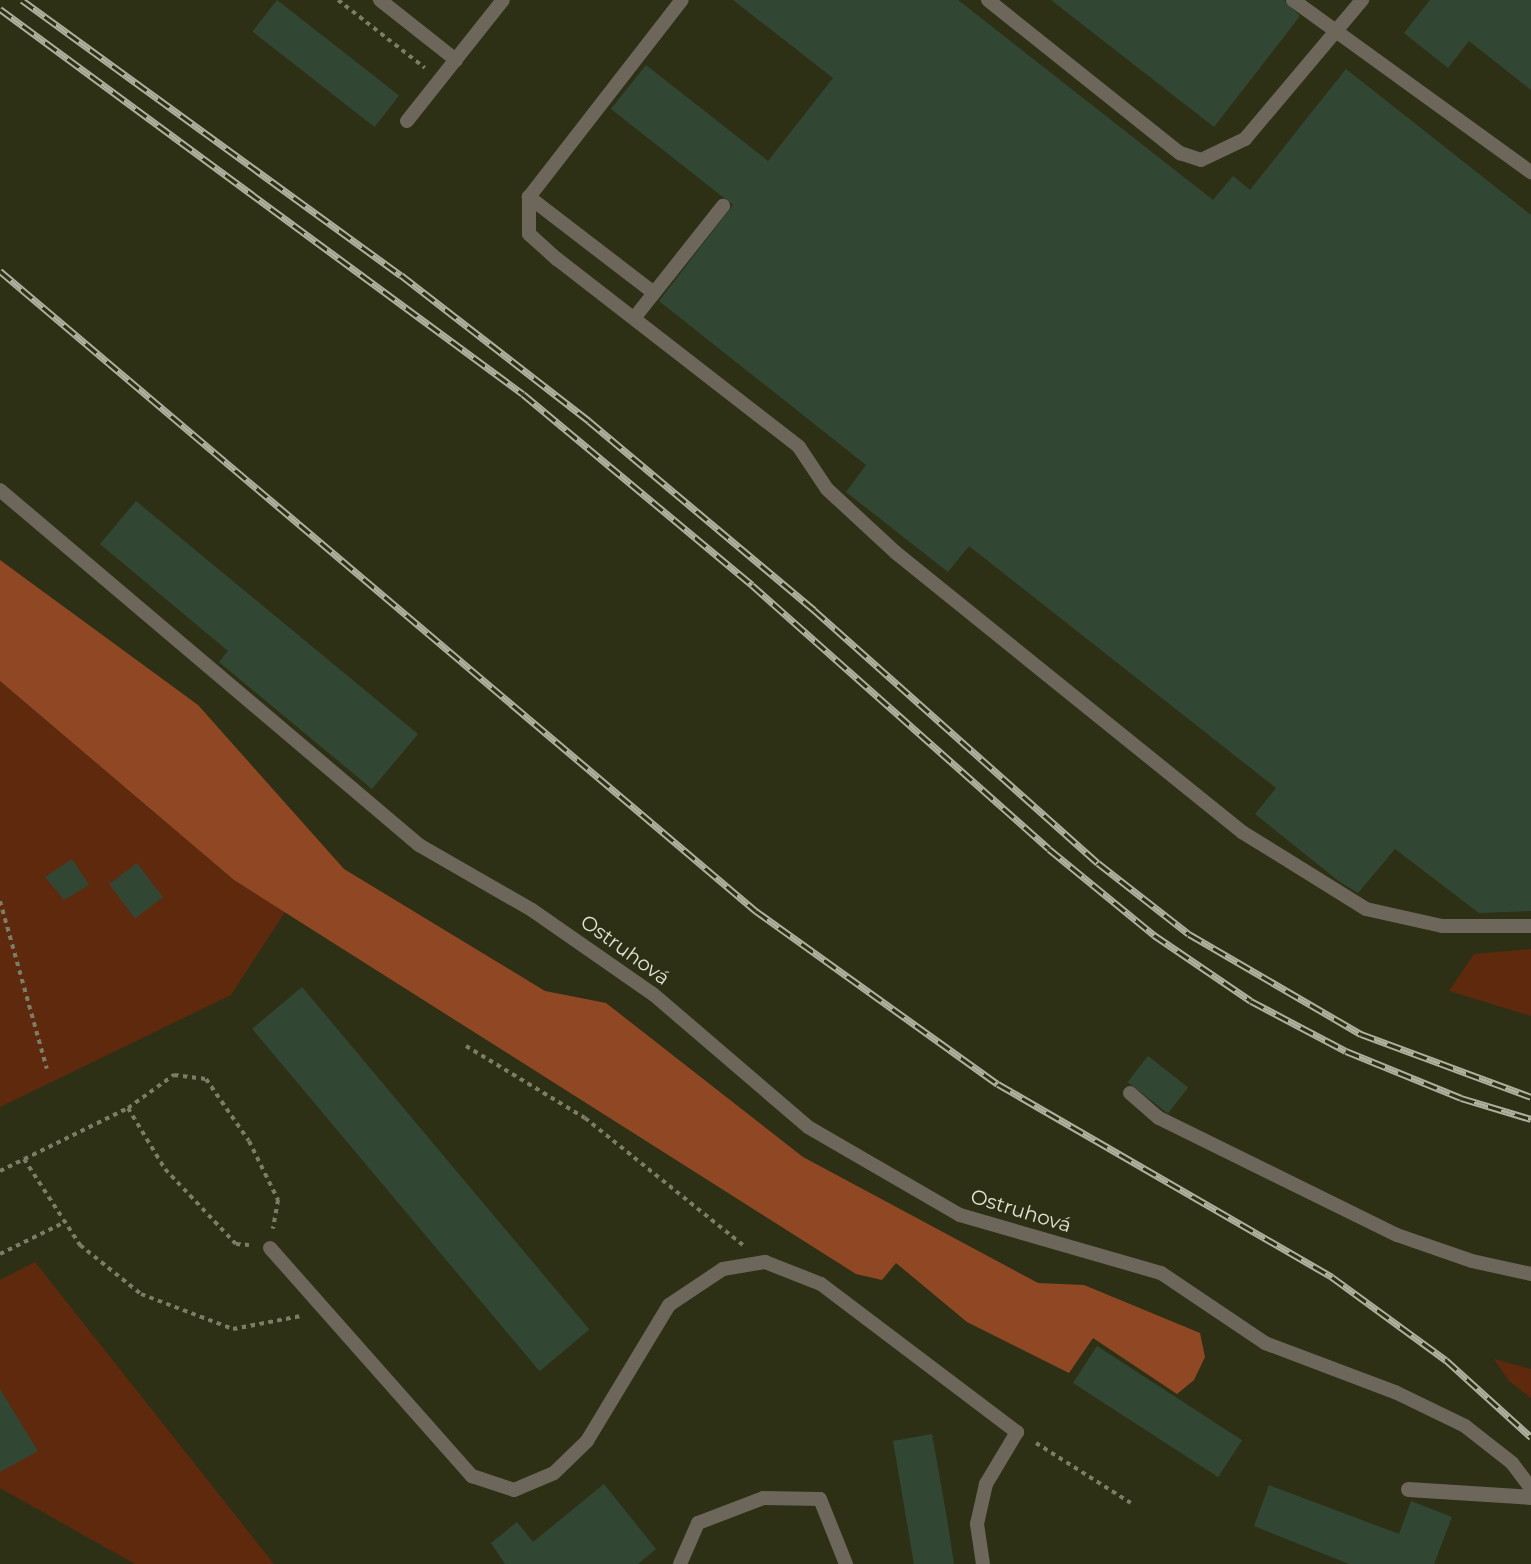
<!DOCTYPE html>
<html>
<head>
<meta charset="utf-8">
<style>
  body { margin:0 }
  #map { position:relative; width:1531px; height:1564px; overflow:hidden; background:#2e3016; font-family:Montserrat,sans-serif }
  div>[style] { position:absolute }
  .green>* { inset:0; background:#5f290d }
  .forest>* { inset:0; background:#904824 }
  .building>* { inset:0; background:#324733; transform-origin:0 0 }
  .path>* { height:4px; margin-top:-2px; transform-origin:0; background:repeating-linear-gradient(90deg,#7b7d67 0 4.5px,transparent 0 9px) }
  .service>* { height:14px; margin:-7px; padding:0 7px; transform-origin:7px; border-radius:7px; background:#6d665b }
  .minor>* { height:15px; margin:-7.5px; padding:0 7.5px; transform-origin:7.5px; border-radius:7.5px; background:#6d665b }
  .rail>* { height:7px; margin-top:-3.5px; transform-origin:0; background:repeating-linear-gradient(90deg,#2e3016 0 14px,#afb19e 0 28px); box-sizing:border-box; border-block:2px solid #afb19e }
  span { translate:-50% -50%; white-space:nowrap; text-align:center; line-height:1.15; -webkit-text-stroke:5px #2e3016; paint-order:stroke }
  .street-label { font-size:20px; color:#e1e3d3 }
</style>
</head>
<body>
<div id="map">
  <div class="green">
    <div style="clip-path:polygon(0 681px,234px 880px,285px 912px,231px 995px,0 1107px)"></div>
    <div style="clip-path:polygon(1531px 949px,1531px 1016px,1449px 991px,1474px 954px)"></div>
    <div style="clip-path:polygon(35px 1262px,274px 1564px,135px 1564px,0 1488px,0 1280px)"></div>
    <div style="clip-path:polygon(1494px 1359px,1531px 1369px,1531px 1398px,1509px 1381px)"></div>
  </div>
  <div class="forest">
    <div style="clip-path:polygon(0 560px,198px 705px,344px 869px,545px 991px,606px 1003px,803px 1157px,1038px 1283px,1084px 1285px,1200px 1333px,1205px 1357px,1194px 1380px,1177px 1394px,1093px 1338px,1069px 1373px,967px 1322px,896px 1263px,882px 1280px,856px 1274px,234px 880px,0 681px)"></div>
  </div>
  <div class="building">
    <div style="left:277px;top:0;width:155px;height:40px;rotate:38deg"></div>
    <div style="clip-path:polygon(733px 0,958px 0,1213px 200px,1233px 176px,1250px 190px,1346px 69px,1531px 215px,1531px 911px,1479px 913px,1395px 849px,1358px 893px,1340px 882px,1255px 814px,1276px 788px,969px 546px,948px 572px,846px 492px,866px 465px,659px 301px,733px 205px,611px 109px,646px 65px,768px 161px,833px 78px)"></div>
    <div style="clip-path:polygon(1051px 0,1284px 0,1300px 16px,1214px 127px)"></div>
    <div style="clip-path:polygon(1430px 0,1531px 0,1531px 90px,1469px 41px,1448px 68px,1404px 33px)"></div>
    <div style="clip-path:polygon(136px 501px,418px 734px,372px 789px,219px 662px,228px 651px,100px 544px)"></div>
    <div style="clip-path:polygon(72px 859px,89px 885px,64px 900px,45px 877px)"></div>
    <div style="left:137px;top:863px;width:43px;height:35px;rotate:53deg"></div>
    <div style="left:302px;top:987px;width:447px;height:65px;rotate:50deg"></div>
    <div style="left:1148px;top:1056px;width:51px;height:33px;rotate:38deg"></div>
    <div style="left:1097px;top:1346px;width:173px;height:44px;rotate:33deg"></div>
    <div style="clip-path:polygon(0 1389px,38px 1451px,0 1472px)"></div>
    <div style="clip-path:polygon(932px 1434px,947px 1519px,954px 1564px,914px 1564px,893px 1441px)"></div>
    <div style="clip-path:polygon(604px 1484px,656px 1549px,638px 1564px,505px 1564px,491px 1543px,517px 1522px,533px 1542px)"></div>
    <div style="clip-path:polygon(1269px 1485px,1399px 1534px,1411px 1501px,1452px 1517px,1434px 1564px,1349px 1564px,1254px 1526px)"></div>
  </div>
  <div class="path">
    <div style="left:338px;top:0;width:110px;rotate:38deg"></div>
    <div style="left:0;top:901px;width:174px;rotate:74.4deg"></div>
    <div style="left:466px;top:1046px;width:139px;rotate:31.2deg"></div>
    <div style="left:585px;top:1118px;width:203px;rotate:38.8deg"></div>
    <div style="left:128px;top:1108px;width:57px;rotate:-35.7deg"></div>
    <div style="left:174px;top:1075px;width:32px;rotate:7deg"></div>
    <div style="left:206px;top:1079px;width:75px;rotate:55.3deg"></div>
    <div style="left:249px;top:1141px;width:66px;rotate:63.8deg"></div>
    <div style="left:278px;top:1200px;width:29px;rotate:100deg"></div>
    <div style="left:24px;top:1159px;width:103px;rotate:56.9deg"></div>
    <div style="left:80px;top:1245px;width:78px;rotate:38.8deg"></div>
    <div style="left:141px;top:1294px;width:98px;rotate:20.8deg"></div>
    <div style="left:233px;top:1329px;width:69px;rotate:-10.8deg"></div>
    <div style="left:0;top:1171px;width:143px;rotate:-26.2deg"></div>
    <div style="left:128px;top:1108px;width:71px;rotate:58.8deg"></div>
    <div style="left:165px;top:1169px;width:103px;rotate:46.6deg"></div>
    <div style="left:236px;top:1244px;width:13px;rotate:4deg"></div>
    <div style="left:0;top:1254px;width:72px;rotate:-26.2deg"></div>
    <div style="left:1036px;top:1443px;width:112px;rotate:32.3deg"></div>
  </div>
  <div class="service">
    <div style="left:380px;top:0;width:97px;rotate:38.3deg"></div>
    <div style="left:988px;top:0;width:246px;rotate:38.6deg"></div>
    <div style="left:1180px;top:153px;width:22px;rotate:18deg"></div>
    <div style="left:1201px;top:160px;width:49px;rotate:-25.5deg"></div>
    <div style="left:1245px;top:139px;width:182px;rotate:-49.9deg"></div>
    <div style="left:1293px;top:0;width:294px;rotate:35.9deg"></div>
    <div style="left:407px;top:121px;width:154px;rotate:-51.6deg"></div>
    <div style="left:529px;top:197px;width:37px;rotate:90deg"></div>
    <div style="left:529px;top:234px;width:38px;rotate:42deg"></div>
    <div style="left:557px;top:259px;width:306px;rotate:37.8deg"></div>
    <div style="left:799px;top:447px;width:50px;rotate:56.3deg"></div>
    <div style="left:827px;top:489px;width:93px;rotate:42.8deg"></div>
    <div style="left:895px;top:552px;width:446px;rotate:38.9deg"></div>
    <div style="left:1242px;top:832px;width:146px;rotate:31.8deg"></div>
    <div style="left:1366px;top:909px;width:78px;rotate:12.6deg"></div>
    <div style="left:1442px;top:926px;width:89px"></div>
    <div style="left:654px;top:293px;width:158px;rotate:-142.5deg"></div>
    <div style="left:529px;top:197px;width:249px;rotate:-52.2deg"></div>
    <div style="left:635px;top:317px;width:142px;rotate:-51.6deg"></div>
    <div style="left:0;top:490px;width:549px;rotate:40.27deg"></div>
    <div style="left:419px;top:845px;width:130px;rotate:29.9deg"></div>
    <div style="left:532px;top:910px;width:147px;rotate:34.8deg"></div>
    <div style="left:653px;top:994px;width:204px;rotate:40.6deg"></div>
    <div style="left:808px;top:1127px;width:176px;rotate:30.1deg"></div>
    <div style="left:960px;top:1215px;width:209px;rotate:16.1deg"></div>
    <div style="left:1161px;top:1273px;width:125px;rotate:33.9deg"></div>
    <div style="left:1265px;top:1343px;width:139px;rotate:20.7deg"></div>
    <div style="left:1395px;top:1392px;width:78px;rotate:25.9deg"></div>
    <div style="left:1465px;top:1426px;width:60px;rotate:38.2deg"></div>
    <div style="left:1512px;top:1463px;width:31px;rotate:53deg"></div>
    <div style="left:1130px;top:1093px;width:38px;rotate:41deg"></div>
    <div style="left:1159px;top:1118px;width:265px;rotate:26.2deg"></div>
    <div style="left:1397px;top:1235px;width:79px;rotate:19.1deg"></div>
    <div style="left:1472px;top:1261px;width:60px;rotate:12.4deg"></div>
    <div style="left:270px;top:1248px;width:305px;rotate:48.5deg"></div>
    <div style="left:472px;top:1476px;width:44px;rotate:18.4deg"></div>
    <div style="left:514px;top:1490px;width:43px;rotate:-23deg"></div>
    <div style="left:554px;top:1473px;width:46px;rotate:-44.1deg"></div>
    <div style="left:587px;top:1441px;width:159px;rotate:-58.9deg"></div>
    <div style="left:669px;top:1305px;width:65px;rotate:-33.7deg"></div>
    <div style="left:723px;top:1269px;width:43px;rotate:-9.5deg"></div>
    <div style="left:765px;top:1262px;width:60px;rotate:21.4deg"></div>
    <div style="left:821px;top:1284px;width:246px;rotate:37.1deg"></div>
    <div style="left:1017px;top:1432px;width:61px;rotate:120.8deg"></div>
    <div style="left:986px;top:1484px;width:41px;rotate:102.7deg"></div>
    <div style="left:977px;top:1524px;width:40px;rotate:81.5deg"></div>
    <div style="left:680px;top:1564px;width:45px;rotate:-66.3deg"></div>
    <div style="left:698px;top:1523px;width:70px;rotate:-21deg"></div>
    <div style="left:763px;top:1498px;width:57px;rotate:1deg"></div>
    <div style="left:820px;top:1499px;width:70px;rotate:68.2deg"></div>
  </div>
  <div class="minor">
    <div style="left:1408px;top:1489px;width:123px;rotate:3.7deg"></div>
  </div>
  <div class="rail">
    <div style="left:22px;top:0;width:468px;rotate:36deg"></div>
    <div style="left:401px;top:275px;width:238px;rotate:37.8deg"></div>
    <div style="left:589px;top:421px;width:294px;rotate:40deg"></div>
    <div style="left:814px;top:610px;width:380px;rotate:41.7deg"></div>
    <div style="left:1098px;top:863px;width:115px;rotate:38deg"></div>
    <div style="left:1189px;top:934px;width:199px;rotate:30.2deg"></div>
    <div style="left:1361px;top:1034px;width:181px;rotate:20.3deg"></div>
    <div style="left:0;top:9px;width:649px;rotate:36.36deg"></div>
    <div style="left:523px;top:394px;width:298px;rotate:39.8deg"></div>
    <div style="left:752px;top:585px;width:397px;rotate:41.6deg"></div>
    <div style="left:1049px;top:849px;width:136px;rotate:39.3deg"></div>
    <div style="left:1154px;top:935px;width:117px;rotate:34.2deg"></div>
    <div style="left:1251px;top:1001px;width:107px;rotate:27.8deg"></div>
    <div style="left:1346px;top:1051px;width:124px;rotate:22.2deg"></div>
    <div style="left:1461px;top:1098px;width:73px;rotate:16.7deg"></div>
    <div style="left:0;top:271px;width:991px;rotate:40.25deg"></div>
    <div style="left:756px;top:911px;width:297px;rotate:35.6deg"></div>
    <div style="left:998px;top:1084px;width:386px;rotate:30deg"></div>
    <div style="left:1332px;top:1277px;width:141px;rotate:36.1deg"></div>
    <div style="left:1446px;top:1360px;width:115px;rotate:42.2deg"></div>
  </div>
  <div class="street-label">
    <span style="left:625px;top:950px;rotate:36deg">Ostruhová</span>
    <span style="left:1021px;top:1211px;rotate:17deg">Ostruhová</span>
  </div>
</div>
</body>
</html>
